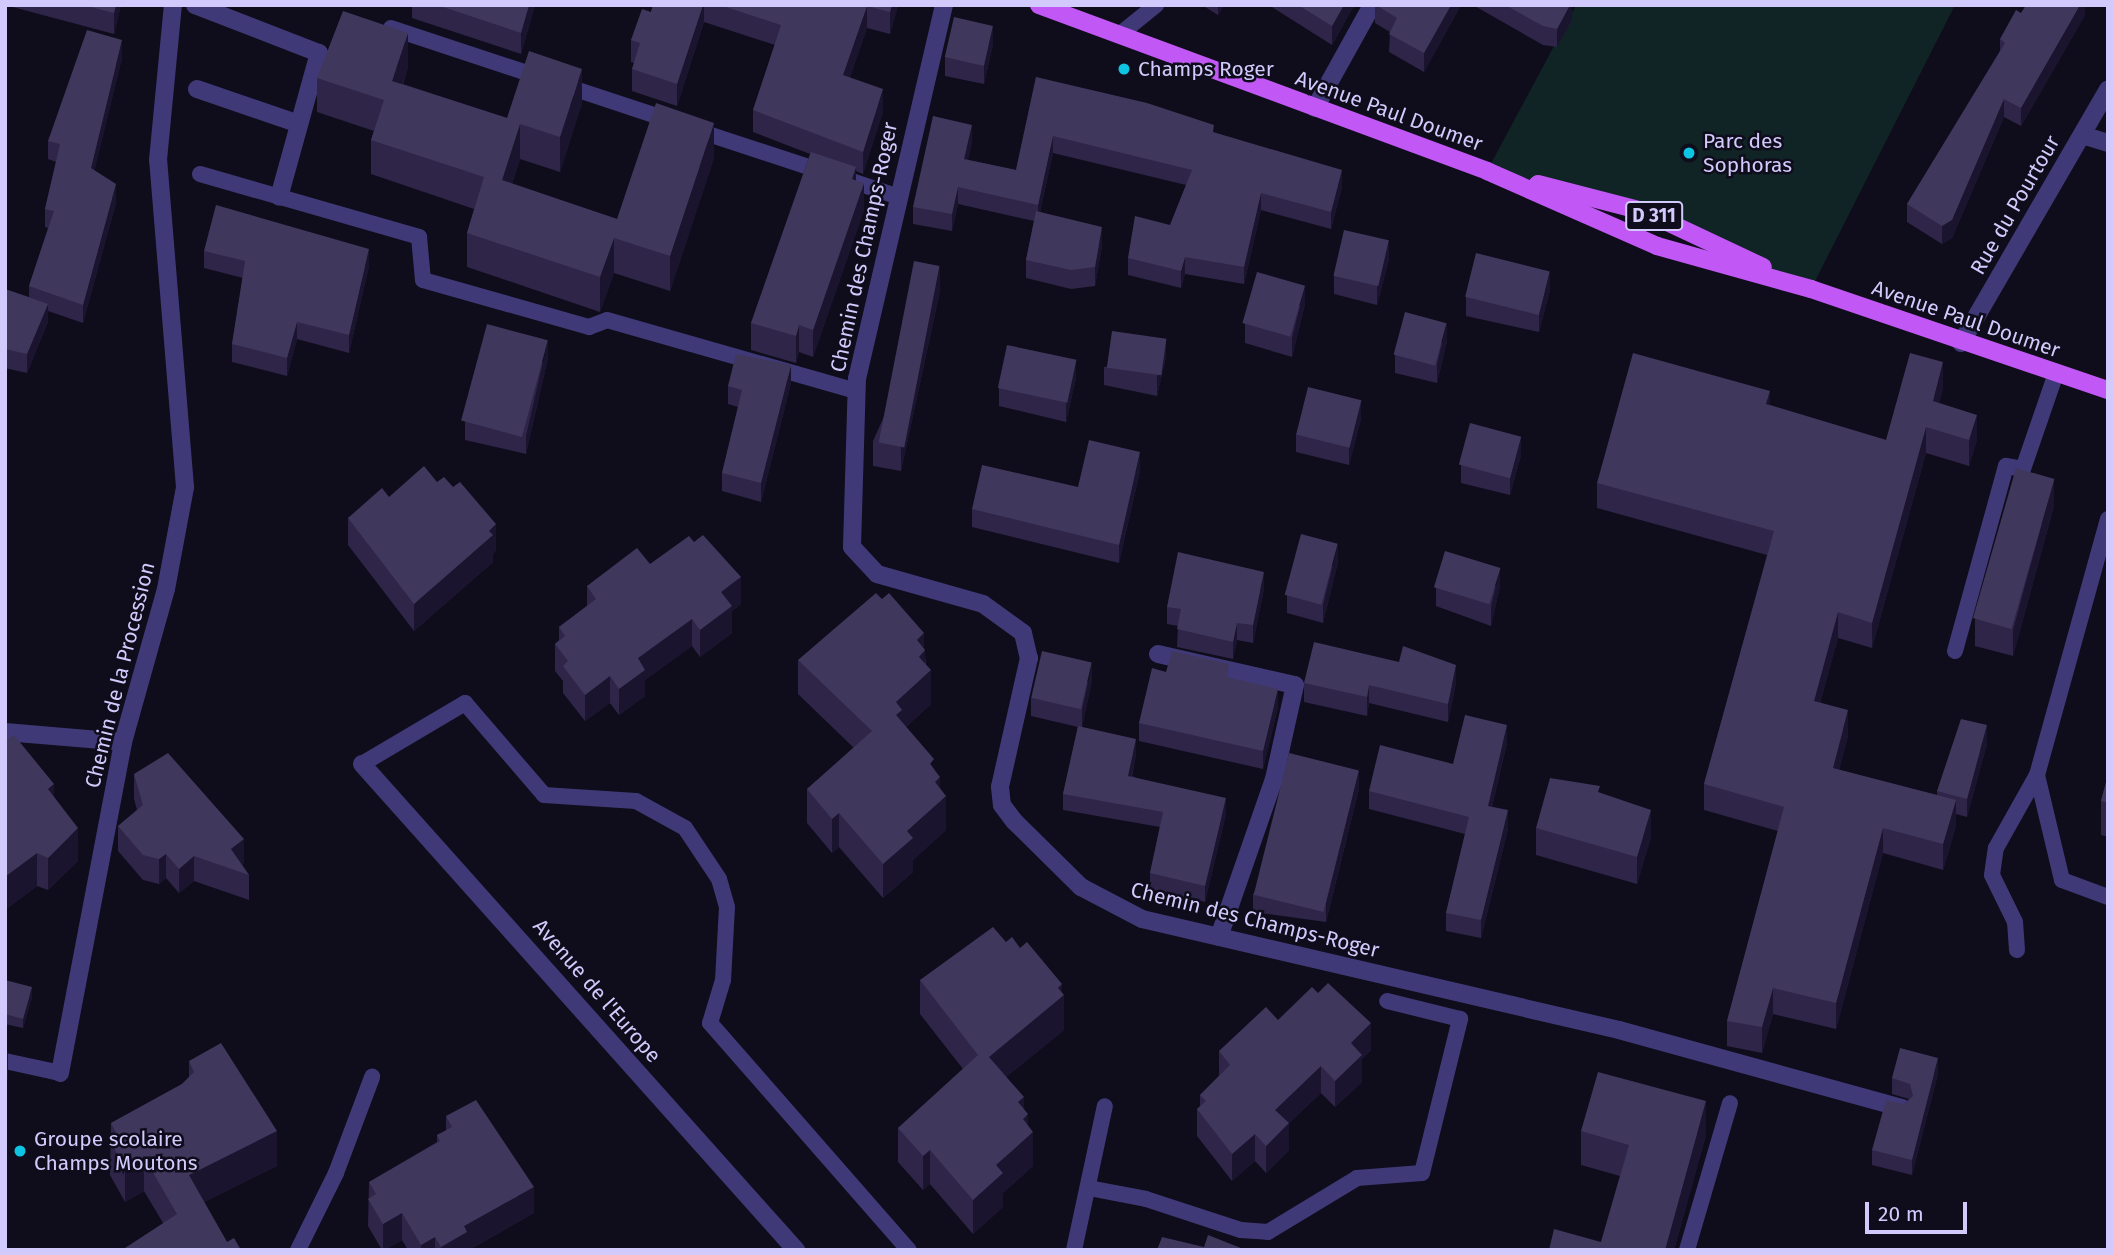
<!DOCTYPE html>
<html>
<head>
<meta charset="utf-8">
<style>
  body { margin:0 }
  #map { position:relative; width:2113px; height:1255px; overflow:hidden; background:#0f0c1b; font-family:"Fira Sans",sans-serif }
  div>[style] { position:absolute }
  .green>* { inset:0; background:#102425 }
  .service>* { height:16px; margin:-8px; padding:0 8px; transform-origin:8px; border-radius:8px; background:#3f3a77 }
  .minor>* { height:18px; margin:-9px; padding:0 9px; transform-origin:9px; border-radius:9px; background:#3f3a77 }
  .primary>* { height:18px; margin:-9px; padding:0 9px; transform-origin:9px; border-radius:9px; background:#c158f5 }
  .wall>* { inset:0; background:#2e2549 }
  .shaded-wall>* { inset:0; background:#1a142e }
  .building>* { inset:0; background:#40375c; transform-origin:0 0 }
  .dots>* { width:19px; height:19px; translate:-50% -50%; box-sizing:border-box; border:4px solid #0f0c1b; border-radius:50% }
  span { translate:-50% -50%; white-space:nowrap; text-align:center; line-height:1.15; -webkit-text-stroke:5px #0f0c1b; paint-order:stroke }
  .shield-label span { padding:2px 5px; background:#0f0c1b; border:2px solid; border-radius:5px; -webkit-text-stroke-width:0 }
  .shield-label { font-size:19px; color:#d2cafc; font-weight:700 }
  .poi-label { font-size:21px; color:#d2cafc }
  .left { translate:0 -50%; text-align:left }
  .street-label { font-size:21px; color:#d2cafc }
  .frame { position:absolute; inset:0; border:7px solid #d2cafc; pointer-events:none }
  .scale { position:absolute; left:1865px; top:1202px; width:102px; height:32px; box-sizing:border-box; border:4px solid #d2cafc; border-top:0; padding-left:9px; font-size:21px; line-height:24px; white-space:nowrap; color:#d2cafc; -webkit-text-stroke:5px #0f0c1b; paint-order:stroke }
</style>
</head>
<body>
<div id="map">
  <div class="green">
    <div style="clip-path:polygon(1576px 5px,1955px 5px,1811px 289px,1646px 212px,1487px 171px)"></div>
  </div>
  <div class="service">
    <div style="left:391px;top:28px;width:159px;rotate:18.3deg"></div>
    <div style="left:1119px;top:35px;width:48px;rotate:-39deg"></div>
    <div style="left:563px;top:85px;width:115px;rotate:18.3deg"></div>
    <div style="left:696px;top:130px;width:135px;rotate:18.2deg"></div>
    <div style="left:200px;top:174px;width:228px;rotate:16deg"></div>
    <div style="left:419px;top:237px;width:43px;rotate:84.7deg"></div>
    <div style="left:423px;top:280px;width:173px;rotate:15.8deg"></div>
    <div style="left:589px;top:327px;width:19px;rotate:-21deg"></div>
    <div style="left:607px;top:320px;width:259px;rotate:15.9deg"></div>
    <div style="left:846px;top:179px;width:53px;rotate:18.8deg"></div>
    <div style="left:2108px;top:519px;width:266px;rotate:105.5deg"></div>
    <div style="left:2037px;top:775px;width:108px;rotate:76.6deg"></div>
    <div style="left:2062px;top:880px;width:49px;rotate:20.3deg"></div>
    <div style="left:1955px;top:651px;width:192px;rotate:-74.6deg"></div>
    <div style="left:2006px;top:466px;width:17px;rotate:10deg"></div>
    <div style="left:2023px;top:469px;width:102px;rotate:-71deg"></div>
    <div style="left:362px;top:764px;width:120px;rotate:-30.6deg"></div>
    <div style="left:465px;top:703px;width:121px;rotate:49.3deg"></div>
    <div style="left:544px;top:795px;width:92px;rotate:3.7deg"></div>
    <div style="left:636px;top:801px;width:56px;rotate:28.9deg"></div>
    <div style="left:685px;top:828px;width:61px;rotate:56.3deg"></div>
    <div style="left:719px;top:879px;width:29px;rotate:74deg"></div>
    <div style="left:727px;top:907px;width:73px;rotate:93.1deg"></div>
    <div style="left:723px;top:980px;width:45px;rotate:106.8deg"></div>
    <div style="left:710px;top:1023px;width:302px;rotate:48.8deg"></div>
    <div style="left:2017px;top:950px;width:28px;rotate:-94deg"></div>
    <div style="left:2015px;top:922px;width:52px;rotate:-116.1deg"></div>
    <div style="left:1992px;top:875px;width:27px;rotate:-82deg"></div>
    <div style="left:1996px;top:848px;width:84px;rotate:-60.7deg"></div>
    <div style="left:5px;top:1061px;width:56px;rotate:12.3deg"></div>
    <div style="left:1089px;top:1188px;width:58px;rotate:10.9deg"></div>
    <div style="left:1146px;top:1199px;width:100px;rotate:18.1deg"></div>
    <div style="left:1241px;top:1230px;width:27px;rotate:4deg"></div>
    <div style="left:1268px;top:1232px;width:104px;rotate:-31.2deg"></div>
    <div style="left:1357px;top:1178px;width:65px;rotate:-4.4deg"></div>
    <div style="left:1422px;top:1173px;width:159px;rotate:-76.1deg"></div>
    <div style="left:1460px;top:1019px;width:75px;rotate:-166.1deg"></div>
    <div style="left:298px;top:1250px;width:86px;rotate:-63.7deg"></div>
    <div style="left:336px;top:1173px;width:103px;rotate:-69.4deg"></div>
    <div style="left:1074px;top:1250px;width:147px;rotate:-77.9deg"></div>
    <div style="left:1687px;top:1250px;width:153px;rotate:-73.7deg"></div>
  </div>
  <div class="minor">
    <div style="left:195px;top:5px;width:133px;rotate:21.2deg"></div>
    <div style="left:319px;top:53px;width:149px;rotate:105.5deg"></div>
    <div style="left:944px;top:5px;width:383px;rotate:103.1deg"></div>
    <div style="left:857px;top:378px;width:169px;rotate:91.7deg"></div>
    <div style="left:852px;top:547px;width:37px;rotate:47deg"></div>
    <div style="left:877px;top:574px;width:110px;rotate:15.8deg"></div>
    <div style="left:983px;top:604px;width:49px;rotate:35.9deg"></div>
    <div style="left:1023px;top:633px;width:26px;rotate:77deg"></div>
    <div style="left:1029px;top:658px;width:132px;rotate:102.7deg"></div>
    <div style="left:1000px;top:787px;width:18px;rotate:84deg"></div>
    <div style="left:1002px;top:805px;width:20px;rotate:53deg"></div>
    <div style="left:1014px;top:821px;width:94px;rotate:44.6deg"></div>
    <div style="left:1081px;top:887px;width:69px;rotate:27.7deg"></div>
    <div style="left:1142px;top:919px;width:490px;rotate:13.1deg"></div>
    <div style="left:1619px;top:1030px;width:294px;rotate:15.4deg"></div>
    <div style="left:197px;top:89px;width:108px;rotate:18.9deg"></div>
    <div style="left:1315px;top:108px;width:118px;rotate:-61deg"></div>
    <div style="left:2082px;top:135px;width:27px;rotate:17deg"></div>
    <div style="left:1961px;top:343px;width:293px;rotate:-59.9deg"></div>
    <div style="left:1158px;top:654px;width:140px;rotate:12.8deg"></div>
    <div style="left:1295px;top:685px;width:96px;rotate:102.6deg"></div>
    <div style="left:1274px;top:779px;width:167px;rotate:109.2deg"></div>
    <div style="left:5px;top:732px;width:118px;rotate:4.8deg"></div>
    <div style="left:362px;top:764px;width:652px;rotate:48.24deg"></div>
    <div style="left:60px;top:1073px;width:337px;rotate:-79.2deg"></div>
    <div style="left:123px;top:742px;width:159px;rotate:-74.3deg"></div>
    <div style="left:166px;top:589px;width:104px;rotate:-79.4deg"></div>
    <div style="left:185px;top:487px;width:328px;rotate:-94.7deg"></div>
    <div style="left:158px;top:160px;width:156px;rotate:-84.5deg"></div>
  </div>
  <div class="primary">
    <div style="left:1039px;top:5px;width:478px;rotate:20.3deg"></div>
    <div style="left:1487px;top:171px;width:186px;rotate:23.8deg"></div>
    <div style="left:1657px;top:246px;width:160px;rotate:15.6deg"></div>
    <div style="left:1811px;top:289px;width:314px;rotate:18.8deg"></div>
    <div style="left:1538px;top:184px;width:112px;rotate:14.5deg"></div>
    <div style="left:1646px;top:212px;width:129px;rotate:25.2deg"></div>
  </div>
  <div class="wall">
    <div style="clip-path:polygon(5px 5px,121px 5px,114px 34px)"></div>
    <div style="clip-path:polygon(412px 5px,535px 5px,521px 54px,412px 18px)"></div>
    <div style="clip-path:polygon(653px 5px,898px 5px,890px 34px,867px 28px,850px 77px,883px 111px,863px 174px,856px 171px,856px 181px,864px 210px,813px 357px,799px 352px,796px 363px,751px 350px,751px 323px,810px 154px,753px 132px,753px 110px,775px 45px,704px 22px,677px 106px,632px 91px,632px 69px,634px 63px,631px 62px,631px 40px,651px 12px)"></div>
    <div style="clip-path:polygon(1202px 5px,1224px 5px,1218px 15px)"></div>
    <div style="clip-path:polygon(1269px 5px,1358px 5px,1352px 9px,1332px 45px)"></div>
    <div style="clip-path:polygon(1375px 5px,1461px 5px,1424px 72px,1389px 52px,1390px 32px,1375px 23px)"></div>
    <div style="clip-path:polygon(1473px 5px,1572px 5px,1572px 20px,1557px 47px,1543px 45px)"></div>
    <div style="clip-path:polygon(2085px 5px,2085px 15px,2021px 126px,2004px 117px,1952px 238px,1942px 244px,1907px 222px,1907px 204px,2000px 51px,2000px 39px)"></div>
    <div style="clip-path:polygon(993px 44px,984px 84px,945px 76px,945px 57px)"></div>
    <div style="clip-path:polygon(122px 58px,94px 170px,116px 203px,83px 323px,48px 311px,48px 322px,27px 373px,5px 368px,5px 289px,29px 297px,29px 286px,48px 228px,45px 227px,45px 209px,56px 162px,48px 159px,48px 141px)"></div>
    <div style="clip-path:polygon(408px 67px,403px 84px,507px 118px,582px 103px,560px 172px,520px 159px,512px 184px,617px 219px,714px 158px,670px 291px,614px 273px,600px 312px,467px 267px,467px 233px,474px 209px,371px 174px,371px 140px,374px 131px,317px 112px,317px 78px)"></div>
    <div style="clip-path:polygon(1036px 77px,1214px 133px,1342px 187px,1331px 229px,1261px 210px,1244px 284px,1185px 274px,1181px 288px,1128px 275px,1128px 258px,1170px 225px,1186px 185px,1053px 153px,1040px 212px,1102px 246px,1095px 286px,1071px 289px,1026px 278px,1026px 260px,1034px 221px,958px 204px,952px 231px,913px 224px,913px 207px,972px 142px,968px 160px,1016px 170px)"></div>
    <div style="clip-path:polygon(204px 251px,369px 266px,349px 353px,297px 339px,287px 376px,232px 362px,232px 344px,243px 278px,204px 268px)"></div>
    <div style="clip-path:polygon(1389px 259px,1377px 305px,1334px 294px,1334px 276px)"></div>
    <div style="clip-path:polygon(1550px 290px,1539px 332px,1466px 316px,1466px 297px)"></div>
    <div style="clip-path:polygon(940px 291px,901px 471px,873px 466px,873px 441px)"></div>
    <div style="clip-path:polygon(1305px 304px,1292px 357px,1245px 343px,1245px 324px)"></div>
    <div style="clip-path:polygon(1447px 341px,1437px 383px,1395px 373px,1395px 355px)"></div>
    <div style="clip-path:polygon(1166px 357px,1157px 396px,1104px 385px,1104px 367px)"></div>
    <div style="clip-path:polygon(548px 358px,526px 454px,465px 440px,465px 422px)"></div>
    <div style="clip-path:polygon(1076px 378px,1066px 422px,999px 406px,999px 388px)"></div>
    <div style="clip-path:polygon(791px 383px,761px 502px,722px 491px,722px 473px,738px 407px,728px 404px,728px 386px)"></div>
    <div style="clip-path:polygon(1943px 388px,1939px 403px,1977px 440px,1969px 466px,1926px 453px,1872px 648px,1838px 638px,1820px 703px,1848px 736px,1839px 770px,1937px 795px,1937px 791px,1987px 744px,1967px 817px,1956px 814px,1956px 826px,1943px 870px,1883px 853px,1836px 1029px,1773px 1014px,1762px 1053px,1727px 1046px,1727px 1021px,1778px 831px,1704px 810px,1704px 784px,1767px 555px,1597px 508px,1597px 483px,1770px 405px,1886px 440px)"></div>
    <div style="clip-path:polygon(1361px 419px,1349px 465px,1296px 452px,1296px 434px)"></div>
    <div style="clip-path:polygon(1521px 455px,1510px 495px,1461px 483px,1461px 465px)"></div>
    <div style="clip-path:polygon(1140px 471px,1119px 563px,972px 527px,972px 509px,1078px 487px)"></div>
    <div style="clip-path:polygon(389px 497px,496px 550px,493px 554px,493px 562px,414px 631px,348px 545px,348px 518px)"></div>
    <div style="clip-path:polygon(2054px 506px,2013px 656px,1975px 646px,1975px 619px)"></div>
    <div style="clip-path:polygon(694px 542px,741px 604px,732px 611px,732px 633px,700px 657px,692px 646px,660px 669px,645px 680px,645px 696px,619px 715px,610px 703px,585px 721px,563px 693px,563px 681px,555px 671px,555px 644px,559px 640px,559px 627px,587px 606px,587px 586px,650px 564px)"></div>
    <div style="clip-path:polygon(1338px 562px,1323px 623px,1287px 613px,1287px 595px)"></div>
    <div style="clip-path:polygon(1500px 586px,1491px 626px,1436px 606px,1436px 588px)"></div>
    <div style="clip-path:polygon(1264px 589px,1253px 643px,1237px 640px,1233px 659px,1177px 647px,1178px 626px,1167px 624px,1167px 607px)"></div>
    <div style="clip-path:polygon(924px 648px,931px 704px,906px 727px,934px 769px,940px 788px,946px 830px,913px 860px,913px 872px,883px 898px,839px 847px,832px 853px,807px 823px,807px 789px,854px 748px,798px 694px,798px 660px)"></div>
    <div style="clip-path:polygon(1166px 672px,1229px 678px,1278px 707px,1263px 769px,1139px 741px,1139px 723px)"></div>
    <div style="clip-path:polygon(1092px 681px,1082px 727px,1136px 755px,1132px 776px,1226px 814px,1205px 902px,1150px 889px,1150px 873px,1160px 827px,1063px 810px,1063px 794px,1078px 727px,1031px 716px,1031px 698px)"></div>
    <div style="clip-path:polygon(1304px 683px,1456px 683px,1448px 722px,1369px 703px,1367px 716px,1304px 702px)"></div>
    <div style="clip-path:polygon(1507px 743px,1492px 807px,1508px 829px,1481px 938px,1446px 931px,1446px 913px,1465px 834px,1369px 809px,1369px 791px,1453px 764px)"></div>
    <div style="clip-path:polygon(134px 774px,244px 863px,242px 865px,249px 875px,249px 900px,194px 881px,179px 893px,166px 878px,159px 884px,143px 880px,118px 851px,118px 826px,137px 810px,134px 799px)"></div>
    <div style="clip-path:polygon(2108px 775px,2108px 837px,2101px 835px,2101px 801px)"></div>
    <div style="clip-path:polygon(1359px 789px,1326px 922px,1253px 912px,1253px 894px)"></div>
    <div style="clip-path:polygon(54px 797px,78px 861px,48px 890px,37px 886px,5px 910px)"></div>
    <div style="clip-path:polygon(1536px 828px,1651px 837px,1637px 884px,1536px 855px)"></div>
    <div style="clip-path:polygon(1006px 942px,1020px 948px,1062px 994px,1064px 1030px,1006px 1077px,1024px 1109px,1028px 1126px,1033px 1166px,1003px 1193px,1003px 1207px,973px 1234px,930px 1184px,923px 1190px,898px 1162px,898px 1128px,963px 1069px,920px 1014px,920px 980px)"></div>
    <div style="clip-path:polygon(5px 980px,32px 997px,23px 1028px,5px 1024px)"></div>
    <div style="clip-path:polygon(1278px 1020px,1371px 1050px,1362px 1059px,1362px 1082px,1335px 1107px,1321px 1093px,1289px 1123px,1289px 1150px,1266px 1173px,1255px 1161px,1232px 1181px,1197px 1136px,1197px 1109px,1200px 1106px,1200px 1095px,1219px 1076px,1219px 1051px)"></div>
    <div style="clip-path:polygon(189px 1061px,277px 1166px,204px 1202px,227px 1242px,241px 1250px,163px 1223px,144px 1191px,125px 1202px,110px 1175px,111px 1123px,182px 1084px,189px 1077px)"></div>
    <div style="clip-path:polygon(1938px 1074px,1912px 1175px,1872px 1165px,1872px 1150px,1904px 1104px,1909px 1099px,1892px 1094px,1892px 1078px)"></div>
    <div style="clip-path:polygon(446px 1116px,534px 1213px,469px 1250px,408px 1250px,402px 1240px,385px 1250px,382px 1250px,368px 1226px,369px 1182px,437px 1142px,437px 1135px,446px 1131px)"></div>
    <div style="clip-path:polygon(1581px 1131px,1706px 1135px,1674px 1250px,1549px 1250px,1601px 1242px,1620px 1176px,1581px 1165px)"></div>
  </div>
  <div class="shaded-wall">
    <div style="clip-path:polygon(116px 5px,121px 5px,114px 34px,114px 13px)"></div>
    <div style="clip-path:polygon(529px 5px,535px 5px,521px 54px,521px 33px)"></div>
    <div style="clip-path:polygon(703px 5px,704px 5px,704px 22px,677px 106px,677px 84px)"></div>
    <div style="clip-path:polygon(892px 5px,898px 5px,898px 7px,890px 34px,890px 12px)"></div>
    <div style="clip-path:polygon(1218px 5px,1224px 5px,1218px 15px)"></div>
    <div style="clip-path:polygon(1344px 5px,1358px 5px,1352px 9px,1332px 45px,1332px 26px)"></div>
    <div style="clip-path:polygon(1451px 5px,1461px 5px,1424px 72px,1424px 53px)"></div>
    <div style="clip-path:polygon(1570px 5px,1572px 5px,1572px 20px,1557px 47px,1557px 29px)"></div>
    <div style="clip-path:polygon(2080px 5px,2085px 5px,2085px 15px,2021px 126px,2021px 108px)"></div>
    <div style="clip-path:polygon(867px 6px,867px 28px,843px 97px,843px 75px)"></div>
    <div style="clip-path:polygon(993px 26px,993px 44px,984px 84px,984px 66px)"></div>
    <div style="clip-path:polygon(408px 33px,408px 67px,392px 116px,392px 81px)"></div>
    <div style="clip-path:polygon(122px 40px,122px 58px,91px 186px,91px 168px)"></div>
    <div style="clip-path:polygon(582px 69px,582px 103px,560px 172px,560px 137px)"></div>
    <div style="clip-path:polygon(883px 89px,883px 111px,863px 174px,863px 152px)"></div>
    <div style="clip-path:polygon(2004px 99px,2004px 117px,1952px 238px,1942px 244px,1942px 226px)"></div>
    <div style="clip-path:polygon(714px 123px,714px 158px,670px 291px,670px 256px)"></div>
    <div style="clip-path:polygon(520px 124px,520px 159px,502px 215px,502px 180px)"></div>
    <div style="clip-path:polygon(972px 125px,972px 142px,964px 176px,964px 159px)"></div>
    <div style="clip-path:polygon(1053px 136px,1053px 153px,1038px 222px,1038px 205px)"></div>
    <div style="clip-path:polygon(856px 167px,856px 194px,852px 179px)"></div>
    <div style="clip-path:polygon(1342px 170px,1342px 187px,1331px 229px,1331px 212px)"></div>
    <div style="clip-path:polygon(864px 183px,864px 210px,813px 357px,813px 330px)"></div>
    <div style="clip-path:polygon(116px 184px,116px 203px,83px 323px,83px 305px)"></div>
    <div style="clip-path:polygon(958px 187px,958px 204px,952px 231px,952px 214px)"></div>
    <div style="clip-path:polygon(1261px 193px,1261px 210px,1244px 284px,1244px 267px)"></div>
    <div style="clip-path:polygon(1102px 227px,1102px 246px,1095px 286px,1095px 267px)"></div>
    <div style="clip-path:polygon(614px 238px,614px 273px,600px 312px,600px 277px)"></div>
    <div style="clip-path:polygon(1389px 240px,1389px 259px,1377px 305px,1377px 286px)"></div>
    <div style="clip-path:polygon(369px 249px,369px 266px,349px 353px,349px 335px)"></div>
    <div style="clip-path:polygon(1185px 257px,1185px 274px,1181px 288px,1181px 271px)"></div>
    <div style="clip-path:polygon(940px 266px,940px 291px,901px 471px,901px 446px)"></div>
    <div style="clip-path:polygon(1550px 271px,1550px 290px,1539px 332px,1539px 313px)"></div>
    <div style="clip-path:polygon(1305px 286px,1305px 304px,1292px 357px,1292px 338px)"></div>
    <div style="clip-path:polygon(48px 304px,48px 322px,27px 373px,27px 354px)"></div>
    <div style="clip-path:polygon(297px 322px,297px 339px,287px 376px,287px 358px)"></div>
    <div style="clip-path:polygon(1447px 323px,1447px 341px,1437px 383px,1437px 364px)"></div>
    <div style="clip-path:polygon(799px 325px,799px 352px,796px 363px,796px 336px)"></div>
    <div style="clip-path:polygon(1166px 339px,1166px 357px,1157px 396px,1157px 378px)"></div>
    <div style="clip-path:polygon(548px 340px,548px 358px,526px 454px,526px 436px)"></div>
    <div style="clip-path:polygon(1076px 360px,1076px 378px,1066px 422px,1066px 403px)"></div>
    <div style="clip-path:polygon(1943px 362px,1943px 388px,1933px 427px,1933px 401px)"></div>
    <div style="clip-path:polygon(791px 365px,791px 383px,761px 502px,761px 483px)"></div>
    <div style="clip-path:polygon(1770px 391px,1770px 416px,1766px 404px)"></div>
    <div style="clip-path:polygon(1361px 400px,1361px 419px,1349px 465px,1349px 447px)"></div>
    <div style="clip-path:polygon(1977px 415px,1977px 440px,1969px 466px,1969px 440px)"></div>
    <div style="clip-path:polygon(1926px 427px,1926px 453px,1872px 648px,1872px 623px)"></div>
    <div style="clip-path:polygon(1521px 437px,1521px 455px,1510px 495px,1510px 477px)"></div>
    <div style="clip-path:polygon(1140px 452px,1140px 471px,1119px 563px,1119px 545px)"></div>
    <div style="clip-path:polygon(2054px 479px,2054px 506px,2013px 656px,2013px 630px)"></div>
    <div style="clip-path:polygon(496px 524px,496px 550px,493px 554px,493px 562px,414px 631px,414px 604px)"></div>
    <div style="clip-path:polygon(1338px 544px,1338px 562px,1323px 623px,1323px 605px)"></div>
    <div style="clip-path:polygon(1500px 568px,1500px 586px,1491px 626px,1491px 607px)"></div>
    <div style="clip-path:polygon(1264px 572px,1264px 589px,1253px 643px,1253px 625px)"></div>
    <div style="clip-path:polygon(741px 577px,741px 604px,732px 611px,732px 633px,700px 657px,700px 630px,721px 592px)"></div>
    <div style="clip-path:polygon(1838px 612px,1838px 638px,1814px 727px,1814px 701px)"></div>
    <div style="clip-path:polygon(692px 619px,692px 646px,645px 680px,645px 696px,619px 715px,619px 689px,638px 658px)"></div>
    <div style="clip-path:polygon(1237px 623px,1237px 640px,1233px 659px,1233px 642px)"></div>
    <div style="clip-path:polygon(924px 633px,924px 652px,925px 650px,925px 675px,931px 670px,931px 704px,896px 736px,896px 702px,917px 640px)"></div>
    <div style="clip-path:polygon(1092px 663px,1092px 681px,1082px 728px,1082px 710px)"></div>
    <div style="clip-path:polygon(1456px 665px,1456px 683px,1448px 722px,1448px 704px)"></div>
    <div style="clip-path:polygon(610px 676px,610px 703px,585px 721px,585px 695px)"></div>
    <div style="clip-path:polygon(1369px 685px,1369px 703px,1367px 716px,1367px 697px)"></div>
    <div style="clip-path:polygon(1278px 689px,1278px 707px,1263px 769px,1263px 751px)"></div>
    <div style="clip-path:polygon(1848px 710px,1848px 736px,1833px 794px,1833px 768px)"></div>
    <div style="clip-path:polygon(1507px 725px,1507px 743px,1488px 824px,1488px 806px)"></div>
    <div style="clip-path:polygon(1987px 725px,1987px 744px,1967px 817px,1967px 799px)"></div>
    <div style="clip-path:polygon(1136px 739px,1136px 755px,1128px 791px,1128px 776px)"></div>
    <div style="clip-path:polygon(1359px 770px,1359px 789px,1326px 922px,1326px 903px)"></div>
    <div style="clip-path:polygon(940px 777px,940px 802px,946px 796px,946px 830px,913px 860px,913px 872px,883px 898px,883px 864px,907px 831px,935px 782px)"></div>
    <div style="clip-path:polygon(54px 784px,54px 817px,48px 789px)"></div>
    <div style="clip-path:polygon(1226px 798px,1226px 814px,1205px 902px,1205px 886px)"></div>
    <div style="clip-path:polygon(1956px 800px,1956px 826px,1943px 870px,1943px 844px)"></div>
    <div style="clip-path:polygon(1508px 810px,1508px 829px,1481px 938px,1481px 920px)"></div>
    <div style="clip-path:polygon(1651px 810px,1651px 837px,1637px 884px,1637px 857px)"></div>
    <div style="clip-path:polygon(839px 813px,839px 847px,832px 853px,832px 819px)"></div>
    <div style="clip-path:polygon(78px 828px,78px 861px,48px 890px,48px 858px)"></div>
    <div style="clip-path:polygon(1883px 828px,1883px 853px,1836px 1029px,1836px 1003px)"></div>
    <div style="clip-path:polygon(244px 839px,244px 863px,235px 870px,231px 849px)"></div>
    <div style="clip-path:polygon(37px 853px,37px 886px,5px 910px,5px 877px)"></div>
    <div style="clip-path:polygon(166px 854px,166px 878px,159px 884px,159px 859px)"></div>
    <div style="clip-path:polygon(194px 856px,194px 881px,179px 893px,179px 869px)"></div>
    <div style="clip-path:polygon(1062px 984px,1062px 997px,1064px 995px,1064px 1030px,989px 1091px,989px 1057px)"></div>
    <div style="clip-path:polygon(32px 987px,32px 997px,23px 1028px,23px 1019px)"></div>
    <div style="clip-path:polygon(1773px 988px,1773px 1014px,1762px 1053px,1762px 1027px)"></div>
    <div style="clip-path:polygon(1371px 1023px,1371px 1050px,1362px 1059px,1362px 1082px,1335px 1107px,1335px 1081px,1351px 1043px)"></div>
    <div style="clip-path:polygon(8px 1051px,8px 1078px,5px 1089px,5px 1062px)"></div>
    <div style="clip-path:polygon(1938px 1058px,1938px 1074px,1912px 1175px,1912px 1160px)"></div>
    <div style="clip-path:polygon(1321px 1066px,1321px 1093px,1275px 1137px,1275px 1110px)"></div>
    <div style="clip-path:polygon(1024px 1097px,1024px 1118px,1028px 1114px,1028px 1137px,1033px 1132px,1033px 1166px,1003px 1193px,1003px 1207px,973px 1234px,973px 1200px,996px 1165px,1018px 1102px)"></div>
    <div style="clip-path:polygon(1706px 1101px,1706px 1135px,1674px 1250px,1665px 1250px)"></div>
    <div style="clip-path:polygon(1289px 1123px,1289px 1150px,1266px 1173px,1266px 1146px)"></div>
    <div style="clip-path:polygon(277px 1131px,277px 1166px,189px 1210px,189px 1175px)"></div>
    <div style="clip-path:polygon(1255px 1134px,1255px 1161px,1232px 1181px,1232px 1154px)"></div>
    <div style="clip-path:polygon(930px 1150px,930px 1184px,923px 1190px,923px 1156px)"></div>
    <div style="clip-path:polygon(144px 1157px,144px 1191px,125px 1202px,125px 1168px)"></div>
    <div style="clip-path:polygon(534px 1187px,534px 1213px,469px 1250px,441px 1250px,441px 1247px,464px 1226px)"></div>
    <div style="clip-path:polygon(402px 1213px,402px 1240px,385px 1250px,383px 1250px,383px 1224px)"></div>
    <div style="clip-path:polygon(435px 1237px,435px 1250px,421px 1250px,421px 1245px)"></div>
  </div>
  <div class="building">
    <div style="clip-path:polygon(83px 5px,116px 5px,114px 13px)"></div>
    <div style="clip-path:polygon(437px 5px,529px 5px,521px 33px)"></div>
    <div style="clip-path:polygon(653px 5px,703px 5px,677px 84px,632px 69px,640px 43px,631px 40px,642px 9px,651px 12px)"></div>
    <div style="clip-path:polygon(720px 5px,892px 5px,890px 12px,867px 6px,843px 75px,883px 89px,863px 152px,753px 110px,781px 25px)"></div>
    <div style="clip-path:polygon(1298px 5px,1344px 5px,1332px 26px)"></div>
    <div style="clip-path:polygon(1376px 5px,1451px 5px,1424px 53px,1389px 34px,1397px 18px)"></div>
    <div style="clip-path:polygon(1505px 5px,1570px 5px,1557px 29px,1543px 26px)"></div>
    <div style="clip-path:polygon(2026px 5px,2080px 5px,2021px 108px,2004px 99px,1952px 220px,1942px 226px,1907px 204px,2005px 43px,2000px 39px,2016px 10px,2021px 13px)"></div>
    <div style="clip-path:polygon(343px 11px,408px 33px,392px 81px,507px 118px,529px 51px,582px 69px,560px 137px,520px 124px,502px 180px,617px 219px,656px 103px,714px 123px,670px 256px,614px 238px,600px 277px,467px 233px,484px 177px,371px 140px,384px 100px,317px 78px)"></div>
    <div style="left:954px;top:17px;width:40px;height:41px;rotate:13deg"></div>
    <div style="clip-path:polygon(87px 30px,122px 40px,91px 168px,116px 184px,83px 305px,29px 286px,54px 211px,45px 209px,60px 144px,48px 141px)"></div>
    <div style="clip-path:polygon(1036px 77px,1147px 103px,1214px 125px,1213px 132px,1342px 170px,1331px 212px,1261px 193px,1244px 267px,1185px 257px,1181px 271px,1128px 258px,1135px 216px,1170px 225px,1192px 170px,1053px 136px,1038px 205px,958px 187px,952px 214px,913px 207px,933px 116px,972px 125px,964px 159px,1016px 170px)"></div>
    <div style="clip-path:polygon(811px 152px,856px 167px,852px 179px,864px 183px,813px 330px,799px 325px,796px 336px,751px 323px)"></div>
    <div style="clip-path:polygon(216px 205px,369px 249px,349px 335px,297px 322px,287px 358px,232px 344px,245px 261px,204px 251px)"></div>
    <div style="clip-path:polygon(1036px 211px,1102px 227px,1095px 267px,1071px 270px,1026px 260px)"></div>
    <div style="left:1344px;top:230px;width:46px;height:47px;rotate:13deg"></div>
    <div style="left:1476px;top:253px;width:76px;height:45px;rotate:14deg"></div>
    <div style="left:914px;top:261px;width:26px;height:185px;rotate:11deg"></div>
    <div style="left:1257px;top:272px;width:50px;height:53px;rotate:16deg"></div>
    <div style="clip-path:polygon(5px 289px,48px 304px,27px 354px,5px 349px)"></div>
    <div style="left:1405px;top:312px;width:43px;height:44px;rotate:15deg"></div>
    <div style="left:487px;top:324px;width:63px;height:100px;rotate:15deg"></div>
    <div style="left:1112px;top:331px;width:55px;height:37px;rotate:8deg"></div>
    <div style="left:1007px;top:345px;width:71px;height:44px;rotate:12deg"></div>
    <div style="clip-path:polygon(1633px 353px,1770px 391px,1766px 404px,1886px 440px,1910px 353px,1943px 362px,1933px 401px,1977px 415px,1969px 440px,1926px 427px,1872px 623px,1838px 612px,1814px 701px,1848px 710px,1833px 768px,1956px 800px,1943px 844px,1883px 828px,1836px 1003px,1773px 988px,1762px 1027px,1727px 1021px,1784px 807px,1704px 784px,1774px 531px,1597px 483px)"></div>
    <div style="clip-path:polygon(736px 354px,791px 365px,761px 483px,722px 473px,742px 390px,728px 386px)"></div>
    <div style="left:1308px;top:387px;width:55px;height:49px;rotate:14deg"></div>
    <div style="left:1470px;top:423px;width:53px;height:43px;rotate:15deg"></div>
    <div style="clip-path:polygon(1089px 440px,1140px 452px,1119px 545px,972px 509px,982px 465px,1078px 487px)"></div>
    <div style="clip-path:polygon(424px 466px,437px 482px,444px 477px,453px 487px,460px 482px,496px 524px,489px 531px,493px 535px,414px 604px,348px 518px,382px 488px,389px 497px)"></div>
    <div style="left:2016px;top:468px;width:40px;height:156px;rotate:16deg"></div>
    <div style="left:1301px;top:534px;width:38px;height:63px;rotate:15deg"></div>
    <div style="clip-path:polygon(703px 535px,741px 577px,721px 592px,732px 606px,700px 630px,692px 619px,660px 642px,638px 658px,645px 670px,619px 689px,610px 676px,585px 695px,563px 666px,568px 661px,555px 644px,565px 636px,559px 627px,596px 599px,587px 586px,637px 548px,650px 564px,689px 536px,694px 542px)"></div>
    <div style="left:1445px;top:551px;width:58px;height:38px;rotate:17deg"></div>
    <div style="clip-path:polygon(1178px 552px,1264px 572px,1253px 625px,1237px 623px,1233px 642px,1177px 629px,1181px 609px,1167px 607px)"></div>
    <div style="clip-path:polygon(876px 593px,882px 599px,889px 593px,924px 633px,917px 640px,925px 650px,919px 657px,931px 670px,896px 702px,902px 710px,896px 715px,934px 759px,930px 764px,940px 777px,935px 782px,946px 796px,907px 831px,913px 838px,883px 864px,839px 813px,832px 819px,807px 789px,872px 731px,798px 660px)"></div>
    <div style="clip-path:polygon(1314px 642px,1399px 662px,1403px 646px,1456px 665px,1448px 704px,1369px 685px,1367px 697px,1304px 683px)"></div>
    <div style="left:1042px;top:651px;width:51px;height:48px;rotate:13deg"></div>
    <div style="clip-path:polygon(1172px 651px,1229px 664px,1227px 677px,1278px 689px,1263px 751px,1139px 723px,1152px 668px,1166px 672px)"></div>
    <div style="clip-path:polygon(1465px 715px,1507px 725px,1488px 806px,1508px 810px,1481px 920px,1446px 913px,1469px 817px,1369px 791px,1380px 745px,1453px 764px)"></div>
    <div style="clip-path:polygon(1961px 719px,1987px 725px,1967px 799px,1937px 791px)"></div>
    <div style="clip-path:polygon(1078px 726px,1136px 739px,1128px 776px,1226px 798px,1205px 886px,1150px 873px,1163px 812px,1063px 794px)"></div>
    <div style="clip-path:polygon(14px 735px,54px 784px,48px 789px,78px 828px,48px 858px,37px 853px,5px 877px,5px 741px)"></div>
    <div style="clip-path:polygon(168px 753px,244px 839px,231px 849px,249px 875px,194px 856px,179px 869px,166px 854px,159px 859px,143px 855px,118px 826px,143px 805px,134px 774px)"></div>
    <div style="left:1289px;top:753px;width:72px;height:146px;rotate:14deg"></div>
    <div style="clip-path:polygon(2108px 775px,2108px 803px,2101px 801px)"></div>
    <div style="clip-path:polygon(1550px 778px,1600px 786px,1598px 792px,1651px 810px,1637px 857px,1536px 828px)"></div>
    <div style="clip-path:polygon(993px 927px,1006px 942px,1012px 937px,1020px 948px,1027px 942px,1062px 984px,1058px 988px,1064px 995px,989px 1057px,1024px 1097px,1018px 1102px,1028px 1114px,1023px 1119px,1033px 1132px,996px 1165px,1003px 1173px,973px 1200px,930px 1150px,923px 1156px,898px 1128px,978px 1055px,920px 980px)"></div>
    <div style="clip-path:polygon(5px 980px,32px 987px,23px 1019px,5px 1014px)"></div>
    <div style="clip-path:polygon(1328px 983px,1371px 1023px,1351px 1043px,1362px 1055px,1335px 1081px,1321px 1066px,1275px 1110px,1289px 1123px,1266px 1146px,1255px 1134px,1232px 1154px,1197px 1109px,1206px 1101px,1200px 1095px,1230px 1065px,1219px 1051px,1266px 1007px,1278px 1020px,1312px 987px,1318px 993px)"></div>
    <div style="clip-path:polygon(221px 1043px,277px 1131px,189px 1175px,227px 1242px,234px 1238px,241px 1250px,122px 1250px,177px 1214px,144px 1157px,125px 1168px,110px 1141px,118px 1137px,111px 1123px,182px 1084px,194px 1072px,189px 1061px)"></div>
    <div style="clip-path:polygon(1900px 1048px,1938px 1058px,1912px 1160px,1872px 1150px,1886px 1100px,1904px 1104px,1913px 1096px,1910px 1084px,1892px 1078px)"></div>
    <div style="clip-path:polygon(1598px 1072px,1706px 1101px,1665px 1250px,1549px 1250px,1554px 1229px,1601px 1242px,1629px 1145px,1581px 1131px)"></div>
    <div style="clip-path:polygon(476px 1100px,534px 1187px,464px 1226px,467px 1232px,441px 1247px,435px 1237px,421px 1245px,402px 1213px,383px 1224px,368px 1199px,376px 1194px,369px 1182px,440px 1141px,437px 1135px,452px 1127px,446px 1116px)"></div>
    <div style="clip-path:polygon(1208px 1235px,1246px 1250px,1157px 1250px,1162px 1237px,1204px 1247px)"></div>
  </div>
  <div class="dots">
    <div style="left:1124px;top:69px;background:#0ec4e3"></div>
    <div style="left:1689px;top:153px;background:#0ec4e3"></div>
    <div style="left:20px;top:1151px;background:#0ec4e3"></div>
  </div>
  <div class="shield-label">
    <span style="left:1654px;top:216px">D 311</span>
  </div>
  <div class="poi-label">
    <span class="left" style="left:1138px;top:69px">Champs Roger</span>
    <span class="left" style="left:1703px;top:153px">Parc des<br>Sophoras</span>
    <span class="left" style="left:34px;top:1151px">Groupe scolaire<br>Champs Moutons</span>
  </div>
  <div class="street-label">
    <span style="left:1389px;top:111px;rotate:20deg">Avenue Paul Doumer</span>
    <span style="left:2015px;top:205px;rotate:-60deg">Rue du Pourtour</span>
    <span style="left:864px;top:247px;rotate:-78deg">Chemin des Champs-Roger</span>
    <span style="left:1966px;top:319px;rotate:19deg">Avenue Paul Doumer</span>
    <span style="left:120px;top:675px;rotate:-76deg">Chemin de la Procession</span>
    <span style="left:1255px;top:920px;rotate:14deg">Chemin des Champs-Roger</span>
    <span style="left:597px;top:991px;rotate:49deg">Avenue de l'Europe</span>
  </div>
  <div class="frame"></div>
  <div class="scale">20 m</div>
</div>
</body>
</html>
